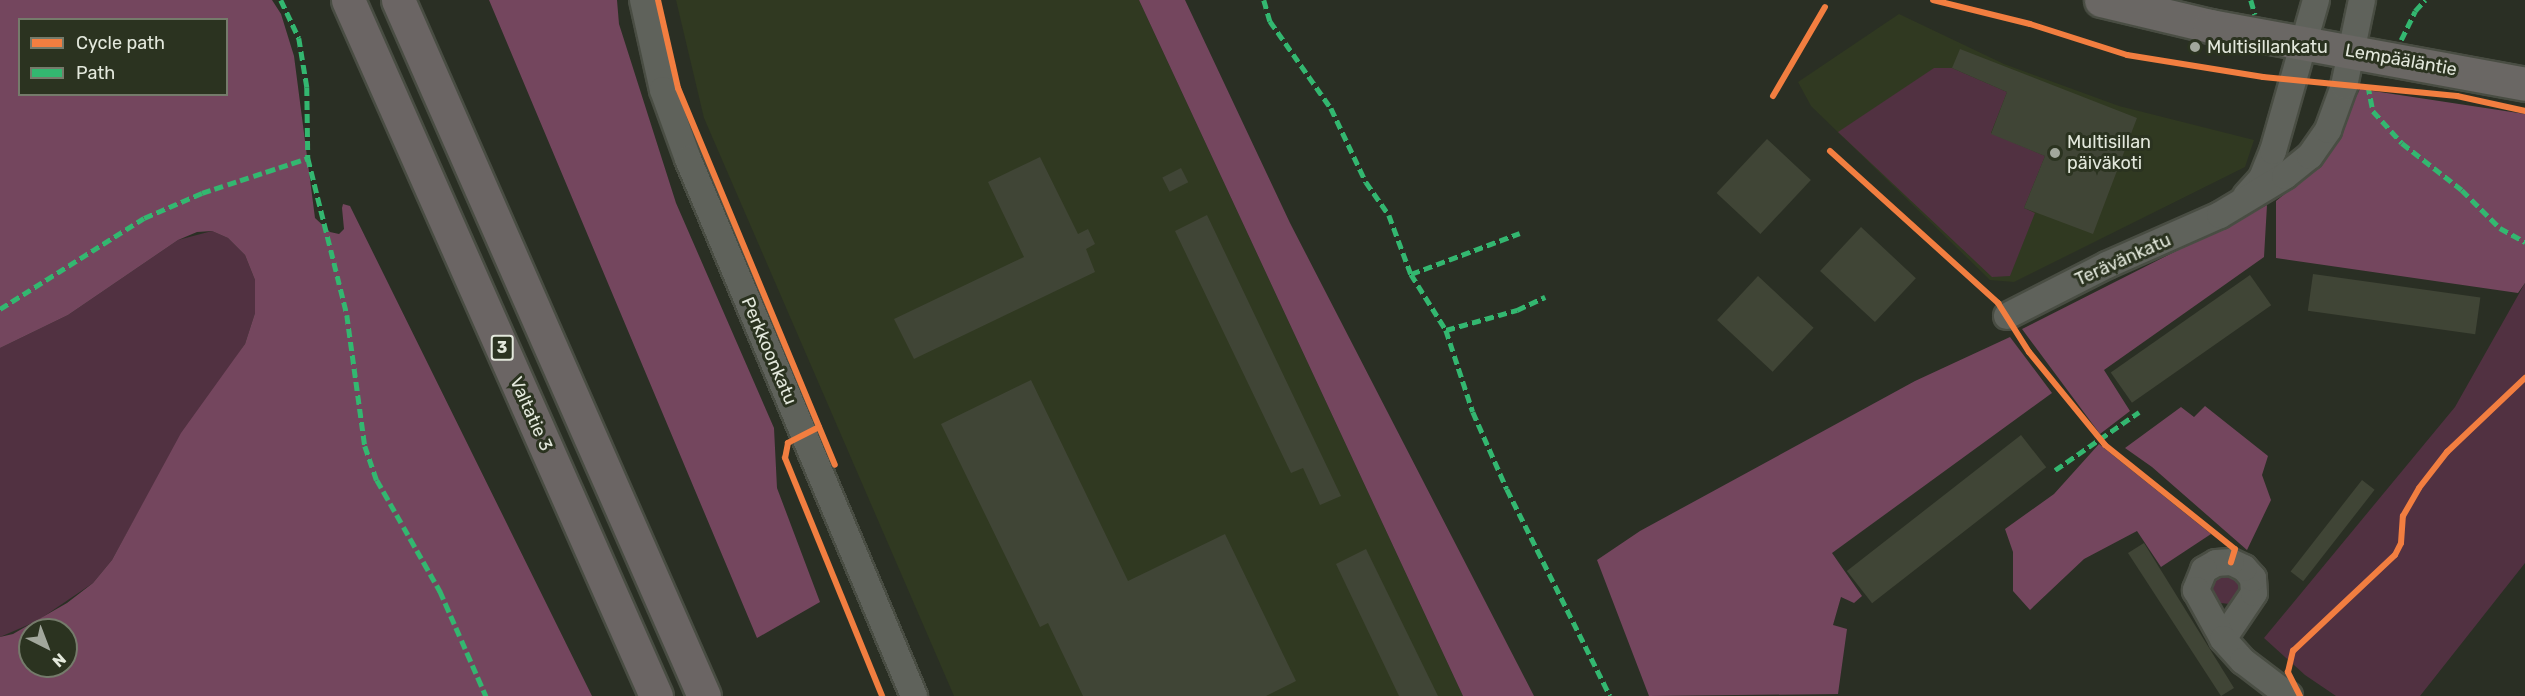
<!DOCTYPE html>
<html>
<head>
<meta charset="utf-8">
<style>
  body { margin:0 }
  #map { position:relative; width:2525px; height:696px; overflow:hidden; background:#2a2f24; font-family:Rubik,sans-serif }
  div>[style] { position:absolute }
  .built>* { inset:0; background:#303921 }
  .green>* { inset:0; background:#513141 }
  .forest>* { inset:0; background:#74465e }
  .building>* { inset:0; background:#404536; transform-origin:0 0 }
  .roads { filter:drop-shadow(2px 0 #494d43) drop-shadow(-2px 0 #494d43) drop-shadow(0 2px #494d43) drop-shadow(0 -2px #494d43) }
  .minor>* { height:26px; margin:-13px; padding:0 13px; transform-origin:13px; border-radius:13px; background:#5f625b }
  .major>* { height:33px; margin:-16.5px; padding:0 16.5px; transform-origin:16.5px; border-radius:16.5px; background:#6a6764 }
  .highway>* { height:33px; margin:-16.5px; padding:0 16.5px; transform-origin:16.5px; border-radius:16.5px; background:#6b6564 }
  .quiet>* { height:4.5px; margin-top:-2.25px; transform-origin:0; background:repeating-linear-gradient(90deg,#33b770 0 9px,transparent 0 13.5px) }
  .cycleway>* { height:6px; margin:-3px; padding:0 3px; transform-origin:3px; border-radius:3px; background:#f27e40 }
  .dots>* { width:16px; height:16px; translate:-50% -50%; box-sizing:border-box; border:3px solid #2b3320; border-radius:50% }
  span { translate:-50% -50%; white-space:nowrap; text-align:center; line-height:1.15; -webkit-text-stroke:6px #2b3320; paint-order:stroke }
  .shield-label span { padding:2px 4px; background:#2b3320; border:2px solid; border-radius:4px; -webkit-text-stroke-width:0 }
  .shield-label { font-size:16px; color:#e3e8dc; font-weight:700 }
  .poi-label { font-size:18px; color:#e3e8dc }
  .left { translate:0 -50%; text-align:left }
  .street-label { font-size:18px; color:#e3e8dc }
  .legend { position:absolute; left:18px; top:18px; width:210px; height:78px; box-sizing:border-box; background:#2b3320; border:2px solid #757b6b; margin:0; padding:8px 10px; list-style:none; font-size:18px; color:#e3e8dc }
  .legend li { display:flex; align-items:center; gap:12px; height:30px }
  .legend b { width:30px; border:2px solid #757b6b }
  .north { position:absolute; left:18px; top:618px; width:60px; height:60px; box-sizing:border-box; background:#2b3320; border:2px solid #757b6b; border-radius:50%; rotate:138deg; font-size:16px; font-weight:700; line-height:24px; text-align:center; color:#e3e8dc }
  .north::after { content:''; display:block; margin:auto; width:21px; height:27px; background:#a2a79c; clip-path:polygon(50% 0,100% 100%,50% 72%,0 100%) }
</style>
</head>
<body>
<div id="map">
  <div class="built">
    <div style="clip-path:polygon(676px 0,1139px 0,1463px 696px,954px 696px,704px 118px)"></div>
    <div style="clip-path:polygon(1899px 14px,2004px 64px,2119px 106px,2254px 140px,2245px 167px,2014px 282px,1990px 280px,1811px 106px,1798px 82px)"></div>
  </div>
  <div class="green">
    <div style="clip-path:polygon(1934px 68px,1952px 68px,2007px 92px,1991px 133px,2045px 156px,2024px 208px,2035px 213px,2010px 276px,1992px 277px,1838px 132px)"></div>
    <div style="clip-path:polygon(212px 231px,228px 238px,245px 255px,255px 280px,255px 313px,245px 344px,169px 457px,112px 560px,93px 583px,37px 621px,0 637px,0 348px,68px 315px,178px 240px)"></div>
    <div style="clip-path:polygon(2525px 283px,2525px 563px,2420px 696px,2336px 696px,2305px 675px,2264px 638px,2455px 407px)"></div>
    <div style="clip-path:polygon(2215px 569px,2240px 578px,2242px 590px,2230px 604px,2211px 602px,2206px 578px)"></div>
  </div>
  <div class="forest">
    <div style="clip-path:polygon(evenodd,0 0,272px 0,281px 14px,294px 56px,315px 218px,330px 232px,339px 234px,344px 229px,342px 208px,343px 204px,350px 206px,592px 696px,0 696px,0 637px,13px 634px,67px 603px,93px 583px,112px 560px,181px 433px,245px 344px,255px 313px,255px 280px,245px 255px,228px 238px,212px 231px,197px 232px,178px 240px,68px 315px,0 348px,0 0,20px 20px,226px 20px,226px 94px,20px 94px,20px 20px,0 0,30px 630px,66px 630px,66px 666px,30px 666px,30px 630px)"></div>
    <div style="clip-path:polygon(489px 0,617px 0,619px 24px,676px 203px,774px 428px,777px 488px,820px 602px,757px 638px)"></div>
    <div style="clip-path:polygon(1139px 0,1185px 0,1290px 223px,1534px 696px,1463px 696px)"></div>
    <div style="clip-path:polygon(2360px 89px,2525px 114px,2525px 283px,2518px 293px,2276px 258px,2276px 201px,2318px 167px)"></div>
    <div style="clip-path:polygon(2267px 205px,2264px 257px,2104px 370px,2130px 411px,2100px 434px,2022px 329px)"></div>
    <div style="clip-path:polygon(2010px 337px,2052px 393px,1832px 553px,1862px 596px,1854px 603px,1841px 597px,1833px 625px,1847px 629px,1838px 694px,1649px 696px,1597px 560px,1640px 531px,1915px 381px)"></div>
    <div style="clip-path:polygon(2205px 406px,2268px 456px,2262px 475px,2271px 500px,2247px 550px,2152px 467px,2125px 448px,2181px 407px,2194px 417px)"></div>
    <div style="clip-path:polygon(2099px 444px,2211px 534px,2161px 567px,2137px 531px,2084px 559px,2030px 610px,2013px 591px,2013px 552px,2005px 529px,2054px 494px)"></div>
  </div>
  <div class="building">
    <div style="clip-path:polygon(1960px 49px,2137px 118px,2093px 234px,2024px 208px,2045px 156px,1991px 134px,2007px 92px,1952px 68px)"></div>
    <div style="left:1767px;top:139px;width:60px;height:74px;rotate:43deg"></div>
    <div style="clip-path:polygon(1040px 157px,1078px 234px,1088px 229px,1095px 244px,1086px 249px,1095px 272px,914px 359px,894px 319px,1024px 257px,988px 182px)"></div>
    <div style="left:1181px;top:168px;width:16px;height:21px;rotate:63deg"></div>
    <div style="clip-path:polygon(1207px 215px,1341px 496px,1320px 505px,1303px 468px,1291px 473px,1175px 231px)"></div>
    <div style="left:1861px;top:227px;width:75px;height:60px;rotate:43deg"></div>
    <div style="left:2313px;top:274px;width:169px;height:37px;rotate:8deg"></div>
    <div style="left:2250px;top:275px;width:37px;height:170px;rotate:55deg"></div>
    <div style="left:1758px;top:276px;width:76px;height:60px;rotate:43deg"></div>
    <div style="clip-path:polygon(1031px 380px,1128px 581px,1225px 534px,1296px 681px,1266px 696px,1083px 696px,1048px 623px,1040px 627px,941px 424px)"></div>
    <div style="left:2021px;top:435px;width:41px;height:221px;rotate:52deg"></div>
    <div style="left:2362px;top:480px;width:16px;height:116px;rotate:38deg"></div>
    <div style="clip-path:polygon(2144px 543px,2234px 688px,2221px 696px,2128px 553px)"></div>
    <div style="clip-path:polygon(1366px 549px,1438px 696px,1399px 696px,1336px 564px)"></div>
  </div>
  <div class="roads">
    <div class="minor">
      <div style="left:643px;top:0;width:92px;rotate:77.5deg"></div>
      <div style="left:663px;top:90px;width:73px;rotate:70.1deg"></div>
      <div style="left:688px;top:159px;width:583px;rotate:67.18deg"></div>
      <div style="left:2246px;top:196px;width:24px;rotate:-48deg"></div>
      <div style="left:2262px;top:178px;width:29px;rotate:-68deg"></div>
      <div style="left:2273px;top:151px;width:157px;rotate:-74.1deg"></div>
      <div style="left:2007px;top:316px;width:112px;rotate:-27deg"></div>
      <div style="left:2107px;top:265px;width:124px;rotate:-23.9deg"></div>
      <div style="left:2220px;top:215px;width:76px;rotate:-31deg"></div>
      <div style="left:2285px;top:176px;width:32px;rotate:-39deg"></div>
      <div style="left:2310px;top:156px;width:32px;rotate:-55deg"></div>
      <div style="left:2328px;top:130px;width:47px;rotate:-70deg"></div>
      <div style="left:2344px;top:86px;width:88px;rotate:-78.2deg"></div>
      <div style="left:2223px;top:639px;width:55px;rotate:-56deg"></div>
      <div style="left:2254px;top:593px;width:15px;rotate:-94deg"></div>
      <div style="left:2253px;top:578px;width:13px;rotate:-132deg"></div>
      <div style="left:2244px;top:568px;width:14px;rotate:-155deg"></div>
      <div style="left:2231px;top:562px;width:15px;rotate:176deg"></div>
      <div style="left:2216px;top:563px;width:14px;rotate:150deg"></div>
      <div style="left:2204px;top:570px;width:22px;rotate:112deg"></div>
      <div style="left:2196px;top:590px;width:56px;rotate:61.1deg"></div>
      <div style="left:2223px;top:639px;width:30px;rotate:48deg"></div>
      <div style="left:2243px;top:661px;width:58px;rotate:37.3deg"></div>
    </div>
    <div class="major">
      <div style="left:2101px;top:0;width:112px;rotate:13.4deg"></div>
      <div style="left:2210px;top:26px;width:320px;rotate:10.4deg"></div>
    </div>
    <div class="highway">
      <div style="left:348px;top:0;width:761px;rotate:66.13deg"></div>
      <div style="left:398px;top:0;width:760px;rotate:66.27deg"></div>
    </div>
  </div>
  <div class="quiet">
    <div style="left:281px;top:0;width:42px;rotate:64.7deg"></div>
    <div style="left:299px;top:38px;width:50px;rotate:80.7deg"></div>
    <div style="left:307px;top:87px;width:71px;rotate:89.2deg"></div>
    <div style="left:308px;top:158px;width:162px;rotate:76deg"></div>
    <div style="left:347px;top:315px;width:132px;rotate:82.2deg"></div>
    <div style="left:365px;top:446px;width:36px;rotate:71deg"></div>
    <div style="left:377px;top:480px;width:128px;rotate:60.4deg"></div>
    <div style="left:440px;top:591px;width:115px;rotate:66.3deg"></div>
    <div style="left:1264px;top:0;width:22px;rotate:74deg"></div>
    <div style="left:1270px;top:21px;width:106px;rotate:55deg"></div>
    <div style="left:1331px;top:108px;width:82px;rotate:64.7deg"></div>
    <div style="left:1366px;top:182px;width:40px;rotate:55.1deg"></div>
    <div style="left:1389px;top:215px;width:63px;rotate:69.6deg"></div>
    <div style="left:1411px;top:274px;width:66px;rotate:58deg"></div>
    <div style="left:1446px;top:330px;width:86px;rotate:71.8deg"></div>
    <div style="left:1473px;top:412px;width:84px;rotate:66.2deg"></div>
    <div style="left:1507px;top:489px;width:231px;rotate:63.5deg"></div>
    <div style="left:2251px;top:0;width:15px;rotate:74deg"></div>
    <div style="left:2401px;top:40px;width:32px;rotate:-64deg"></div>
    <div style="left:2415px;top:11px;width:15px;rotate:-48deg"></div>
    <div style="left:2368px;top:85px;width:26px;rotate:79deg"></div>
    <div style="left:2373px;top:111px;width:43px;rotate:47.8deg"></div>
    <div style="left:2402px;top:143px;width:76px;rotate:38.1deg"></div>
    <div style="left:2462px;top:190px;width:54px;rotate:45deg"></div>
    <div style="left:2500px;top:228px;width:29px;rotate:29deg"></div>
    <div style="left:1411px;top:274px;width:116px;rotate:-20.6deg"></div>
    <div style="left:0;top:309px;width:170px;rotate:-32.3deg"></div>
    <div style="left:144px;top:218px;width:63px;rotate:-23.3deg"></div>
    <div style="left:202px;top:193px;width:112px;rotate:-18.3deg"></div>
    <div style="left:1446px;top:330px;width:74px;rotate:-15.7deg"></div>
    <div style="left:1517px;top:310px;width:31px;rotate:-25deg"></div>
    <div style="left:2055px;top:470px;width:102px;rotate:-34.6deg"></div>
  </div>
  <div class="cycleway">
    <div style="left:658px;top:0;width:90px;rotate:77.2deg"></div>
    <div style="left:678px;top:88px;width:408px;rotate:67.4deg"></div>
    <div style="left:1933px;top:0;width:100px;rotate:13.9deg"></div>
    <div style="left:2030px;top:24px;width:102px;rotate:17.7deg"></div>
    <div style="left:2127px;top:55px;width:138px;rotate:9.2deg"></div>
    <div style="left:2263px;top:77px;width:195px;rotate:5.6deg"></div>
    <div style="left:2457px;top:96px;width:70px;rotate:12.4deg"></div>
    <div style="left:1773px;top:96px;width:103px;rotate:-59.7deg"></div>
    <div style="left:1830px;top:151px;width:227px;rotate:42.1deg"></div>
    <div style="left:1998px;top:303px;width:58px;rotate:57.7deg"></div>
    <div style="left:2029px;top:352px;width:120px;rotate:50.7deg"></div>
    <div style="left:2105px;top:445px;width:166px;rotate:38.7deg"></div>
    <div style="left:2235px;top:549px;width:14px;rotate:107deg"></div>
    <div style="left:819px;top:427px;width:35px;rotate:153deg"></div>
    <div style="left:788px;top:443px;width:15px;rotate:101deg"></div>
    <div style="left:785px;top:458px;width:257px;rotate:67.8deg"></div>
    <div style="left:2300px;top:696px;width:27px;rotate:-117deg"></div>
    <div style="left:2288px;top:672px;width:22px;rotate:-77deg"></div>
    <div style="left:2293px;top:651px;width:140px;rotate:-43.3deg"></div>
    <div style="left:2395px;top:555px;width:13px;rotate:-63deg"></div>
    <div style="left:2401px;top:543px;width:27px;rotate:-86deg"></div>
    <div style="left:2403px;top:516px;width:32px;rotate:-60deg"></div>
    <div style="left:2419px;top:488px;width:46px;rotate:-52.1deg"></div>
    <div style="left:2447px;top:452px;width:108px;rotate:-43.5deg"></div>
  </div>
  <div class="dots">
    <div style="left:2195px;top:47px;background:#a2a79c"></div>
    <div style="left:2055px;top:153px;background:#a2a79c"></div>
  </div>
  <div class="shield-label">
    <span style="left:502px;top:348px">3</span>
  </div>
  <div class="poi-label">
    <span class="left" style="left:2207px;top:47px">Multisillankatu</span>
    <span class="left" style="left:2067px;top:153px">Multisillan<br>päiväkoti</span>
  </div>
  <div class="street-label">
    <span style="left:2401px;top:60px;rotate:10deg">Lempääläntie</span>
    <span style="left:2123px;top:260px;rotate:-24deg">Terävänkatu</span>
    <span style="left:769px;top:351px;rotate:67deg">Perkkoonkatu</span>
    <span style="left:531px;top:414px;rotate:66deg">Valtatie 3</span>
  </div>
  <ul class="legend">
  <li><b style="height:8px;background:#f27e40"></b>Cycle path</li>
  <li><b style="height:8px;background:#33b770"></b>Path</li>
  </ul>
  <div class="north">N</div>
</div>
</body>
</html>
